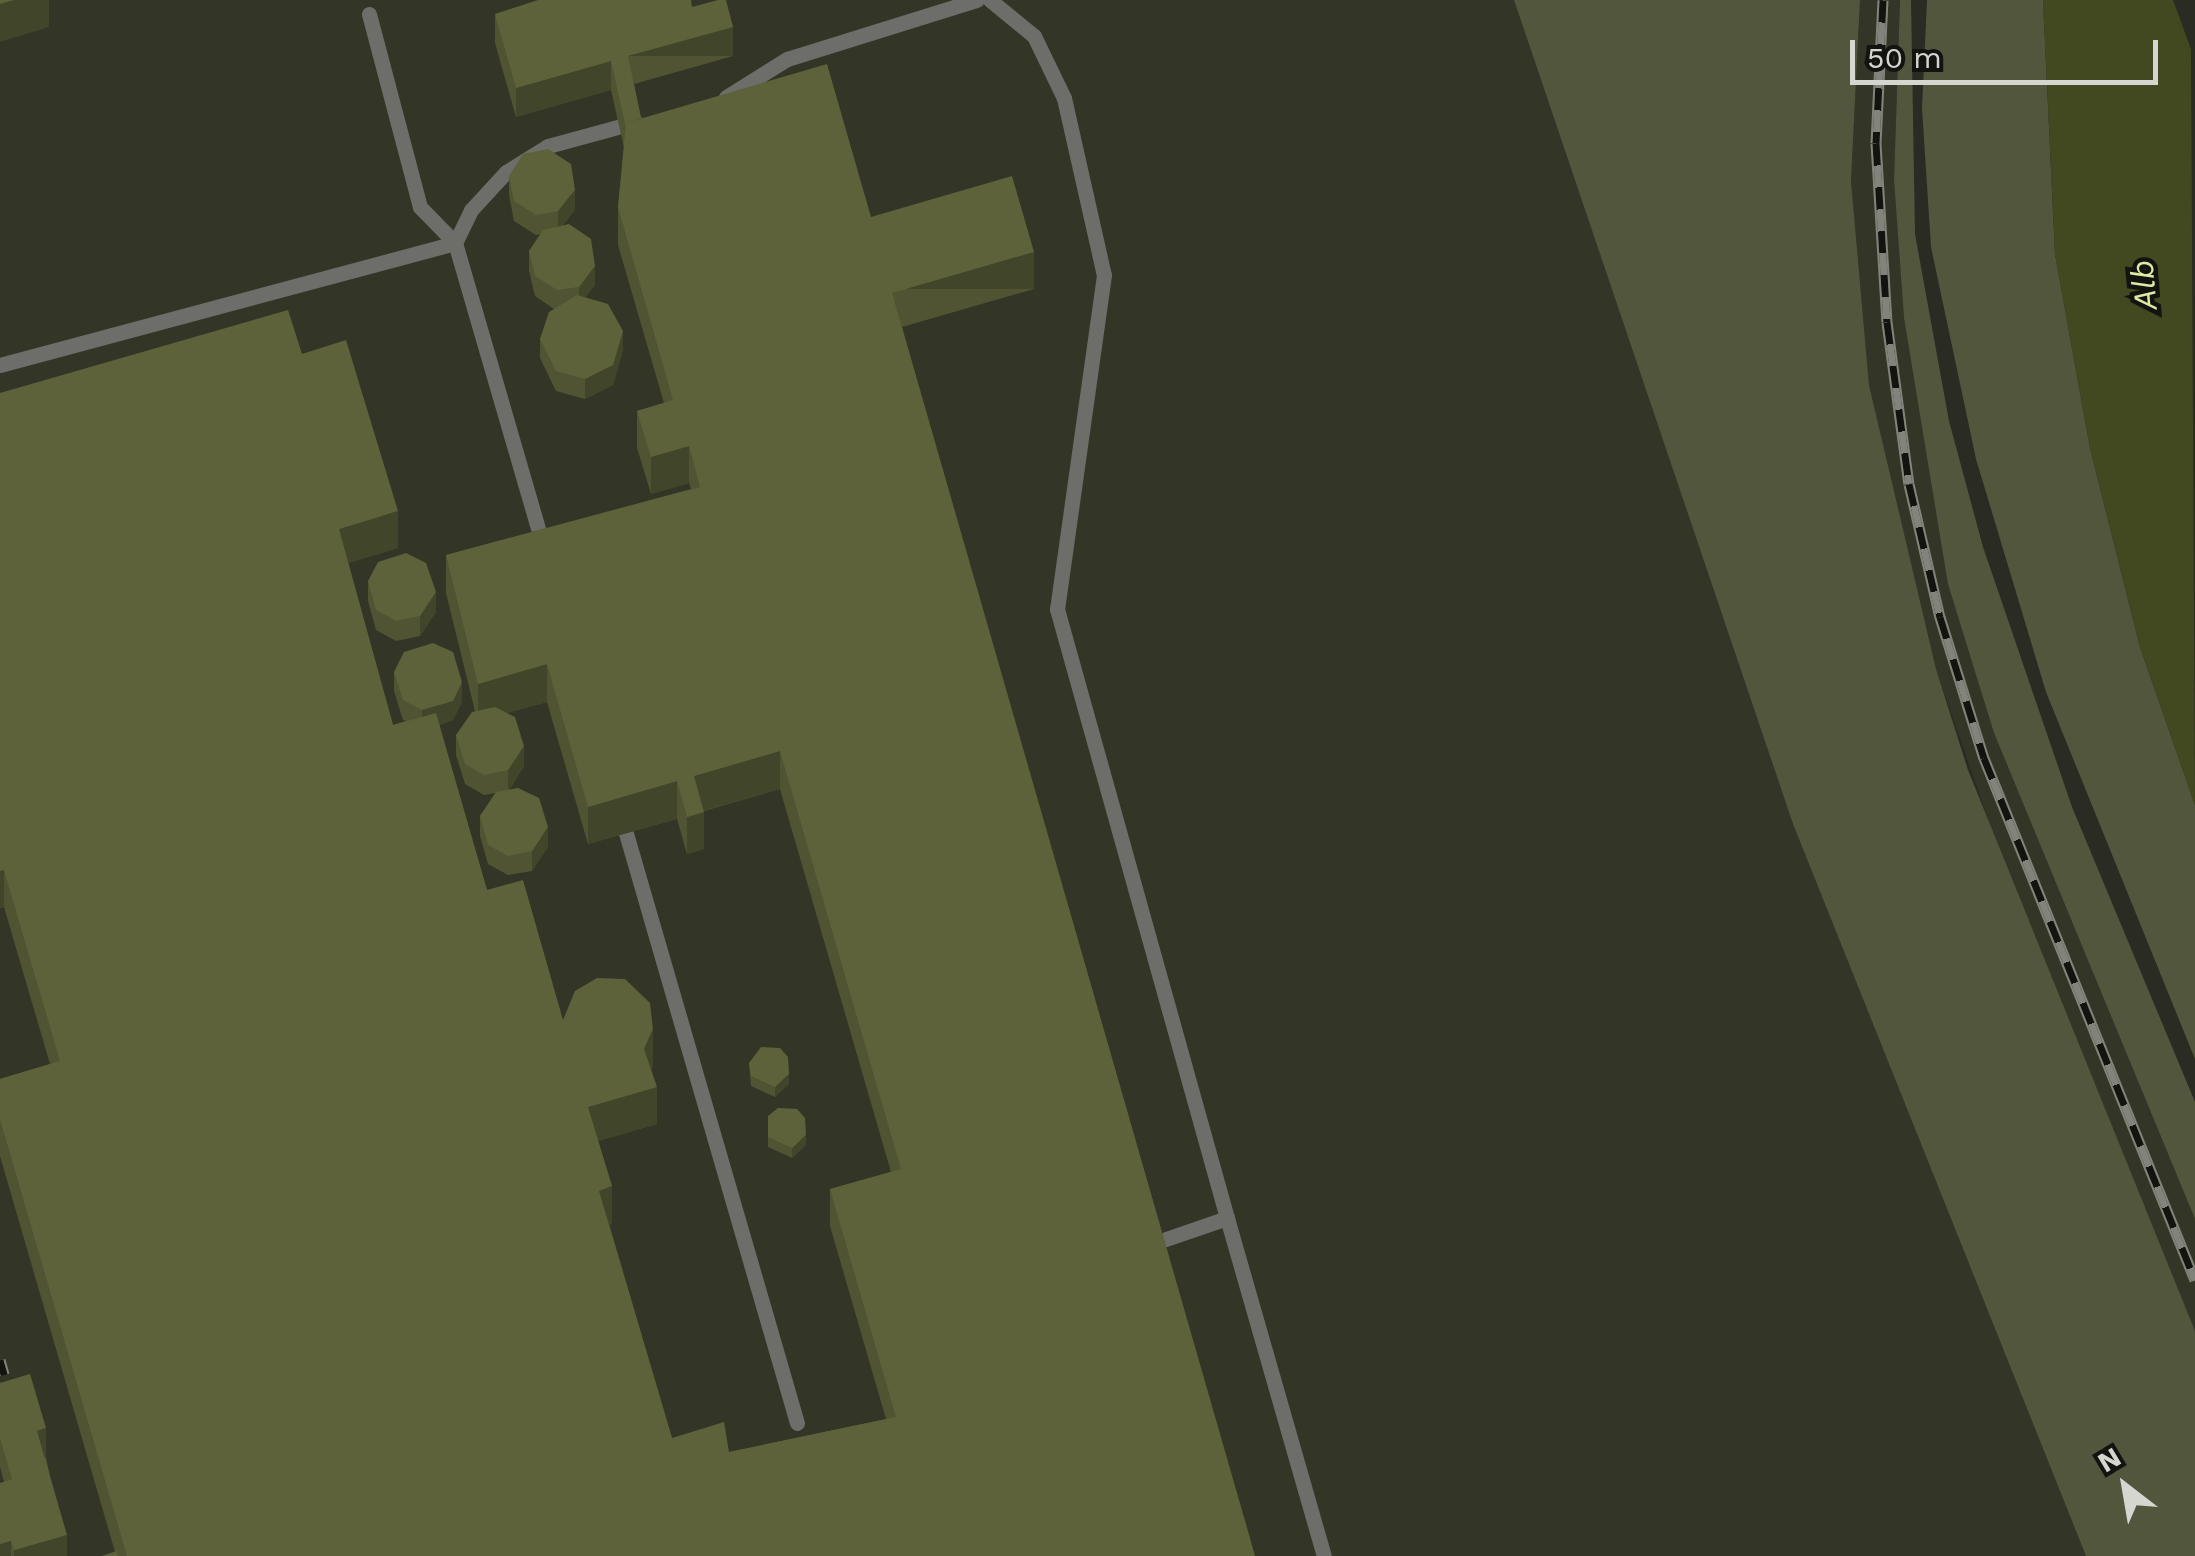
<!DOCTYPE html>
<html>
<head>
<meta charset="utf-8">
<style>
  body { margin:0 }
  #map { position:relative; width:2195px; height:1556px; overflow:hidden; background:#2a2b22; font-family:"Work Sans",sans-serif }
  div>[style] { position:absolute }
  .built>* { inset:0; background:#333626 }
  .green>* { inset:0; background:#52563d }
  .water>* { inset:0; background:#424820 }
  .lane>* { height:15px; margin:-7.5px; padding:0 7.5px; transform-origin:7.5px; border-radius:7.5px; background:#6d6e69 }
  .rail>* { height:11px; margin-top:-5.5px; transform-origin:0; background:repeating-linear-gradient(90deg,#13130f 0 22px,#82847c 0 44px); box-sizing:border-box; border-block:2px solid #82847c }
  .wall>* { inset:0; background:#505432 }
  .shaded-wall>* { inset:0; background:#414529; transform-origin:0 0 }
  .building>* { inset:0; background:#5d623a }
  span { translate:-50% -50%; white-space:nowrap; text-align:center; line-height:1.15; -webkit-text-stroke:9px #13130f; paint-order:stroke }
  .water-label { font-size:32px; color:#dfe9a4; font-style:italic }
  .north { position:absolute; left:2075px; top:1436px; width:100px; height:100px; -webkit-text-stroke:8px #13130f; paint-order:stroke; rotate:329deg; font-size:28px; font-weight:700; line-height:40px; text-align:center; color:#d4d6cf }
  .north::after { content:''; display:block; margin:auto; width:35px; height:45px; background:#d4d6cf; clip-path:polygon(50% 0,100% 100%,50% 72%,0 100%) }
  .scale { position:absolute; left:1850px; top:40px; width:308px; height:45px; box-sizing:border-box; border:5px solid #d4d6cf; border-top:0; padding-left:12px; font-size:30px; line-height:35px; white-space:nowrap; color:#d4d6cf; -webkit-text-stroke:8px #13130f; paint-order:stroke }
</style>
</head>
<body>
<div id="map">
  <div class="built">
    <div style="clip-path:polygon(0 0,1514px 0,1793px 824px,2086px 1556px,0 1556px)"></div>
    <div style="clip-path:polygon(1860px 0,1900px 0,1894px 180px,1904px 318px,1949px 584px,1994px 733px,2195px 1219px,2195px 1331px,2004px 865px,1936px 669px,1869px 385px,1851px 181px)"></div>
  </div>
  <div class="green">
    <div style="clip-path:polygon(1514px 0,1860px 0,1851px 181px,1869px 385px,1936px 669px,1968px 770px,2195px 1331px,2195px 1556px,2086px 1556px,1793px 824px)"></div>
    <div style="clip-path:polygon(1900px 0,1911px 0,1915px 234px,1949px 421px,1983px 547px,2072px 807px,2195px 1102px,2195px 1219px,1994px 733px,1948px 584px,1904px 318px,1894px 180px)"></div>
    <div style="clip-path:polygon(1927px 0,2043px 0,2055px 254px,2090px 448px,2140px 647px,2195px 805px,2195px 1059px,2046px 692px,1976px 459px,1931px 247px,1922px 108px)"></div>
  </div>
  <div class="water">
    <div style="clip-path:polygon(2043px 0,2173px 0,2191px 49px,2195px 805px,2140px 647px,2090px 448px,2055px 254px)"></div>
  </div>
  <div class="lane">
    <div style="left:990px;top:0;width:57px;rotate:39.3deg"></div>
    <div style="left:1034px;top:36px;width:69px;rotate:64.2deg"></div>
    <div style="left:1064px;top:98px;width:181px;rotate:77.3deg"></div>
    <div style="left:1104px;top:275px;width:337px;rotate:98deg"></div>
    <div style="left:1057px;top:609px;width:632px;rotate:74.4deg"></div>
    <div style="left:369px;top:14px;width:200px;rotate:75.2deg"></div>
    <div style="left:420px;top:207px;width:50px;rotate:45.8deg"></div>
    <div style="left:726px;top:97px;width:72px;rotate:-31.9deg"></div>
    <div style="left:787px;top:59px;width:199px;rotate:-17.3deg"></div>
    <div style="left:0;top:365px;width:471px;rotate:-15deg"></div>
    <div style="left:544px;top:549px;width:319px;rotate:-106.2deg"></div>
    <div style="left:455px;top:243px;width:37px;rotate:-64deg"></div>
    <div style="left:471px;top:210px;width:52px;rotate:-47.4deg"></div>
    <div style="left:506px;top:172px;width:49px;rotate:-31.8deg"></div>
    <div style="left:548px;top:146px;width:91px;rotate:-15.3deg"></div>
    <div style="left:621px;top:816px;width:632px;rotate:73.83deg"></div>
    <div style="left:1163px;top:1240px;width:68px;rotate:-19deg"></div>
    <div style="left:1227px;top:1218px;width:352px;rotate:74deg"></div>
  </div>
  <div class="rail">
    <div style="left:1883px;top:0;width:143px;rotate:92.8deg"></div>
    <div style="left:1876px;top:143px;width:179px;rotate:86.5deg"></div>
    <div style="left:1887px;top:322px;width:163px;rotate:82.3deg"></div>
    <div style="left:1909px;top:484px;width:137px;rotate:76.9deg"></div>
    <div style="left:1940px;top:617px;width:148px;rotate:72.7deg"></div>
    <div style="left:1984px;top:758px;width:563px;rotate:67.99deg"></div>
    <div style="left:0;top:1360px;width:15px;rotate:74deg"></div>
  </div>
  <div class="wall">
    <div style="clip-path:polygon(692px 7px,733px 56px,634px 84px,641px 118px,1034px 289px,902px 327px,1255px 1556px,102px 1556px,115px 1552px,0 1156px,0 1079px,50px 1064px,4px 907px,0 908px,0 393px,302px 354px,398px 548px,348px 563px,393px 725px,406px 721px,403px 720px,394px 691px,394px 672px,462px 702px,453px 720px,439px 725px,487px 890px,563px 1020px,653px 1067px,651px 1070px,657px 1124px,598px 1141px,612px 1224px,609px 1224px,672px 1438px,729px 1452px,886px 1419px,830px 1226px,830px 1189px,891px 1172px,780px 789px,704px 811px,704px 849px,687px 854px,677px 819px,588px 844px,547px 702px,507px 713px,524px 766px,509px 790px,548px 847px,532px 871px,508px 875px,488px 864px,480px 836px,480px 816px,496px 793px,484px 795px,465px 784px,456px 755px,456px 735px,475px 711px,446px 593px,446px 555px,691px 489px,689px 483px,651px 494px,637px 448px,637px 411px,664px 403px,618px 245px,618px 207px,624px 148px,611px 90px,516px 117px,495px 43px,495px 14px)"></div>
    <div style="clip-path:polygon(509px 176px,575px 210px,563px 225px,595px 285px,585px 298px,623px 350px,613px 385px,585px 399px,556px 391px,540px 358px,540px 339px,554px 309px,535px 296px,529px 271px,529px 251px,541px 234px,536px 235px,514px 221px,509px 195px)"></div>
    <div style="clip-path:polygon(368px 581px,436px 612px,420px 636px,396px 641px,376px 630px,368px 601px)"></div>
    <div style="clip-path:polygon(749px 1063px,789px 1084px,775px 1097px,751px 1086px)"></div>
    <div style="clip-path:polygon(768px 1116px,806px 1145px,792px 1158px,768px 1147px)"></div>
    <div style="clip-path:polygon(0 1383px,46px 1457px,67px 1556px,0 1556px,4px 1482px,0 1467px)"></div>
  </div>
  <div class="shaded-wall">
    <div style="clip-path:polygon(15px 0,49px 0,49px 27px,0 42px,0 4px)"></div>
    <div style="left:733px;top:27px;width:29px;height:109px;rotate:90deg"></div>
    <div style="clip-path:polygon(611px 61px,611px 90px,516px 117px,516px 88px)"></div>
    <div style="clip-path:polygon(575px 190px,575px 210px,558px 231px,558px 211px)"></div>
    <div style="left:1034px;top:252px;width:37px;height:148px;rotate:90deg"></div>
    <div style="clip-path:polygon(595px 266px,595px 285px,579px 306px,579px 287px)"></div>
    <div style="clip-path:polygon(623px 331px,623px 350px,613px 385px,585px 399px,585px 379px)"></div>
    <div style="clip-path:polygon(689px 446px,689px 483px,651px 494px,651px 457px)"></div>
    <div style="clip-path:polygon(398px 511px,398px 548px,339px 566px,339px 529px)"></div>
    <div style="clip-path:polygon(436px 592px,436px 612px,420px 636px,420px 616px)"></div>
    <div style="clip-path:polygon(547px 664px,547px 702px,478px 721px,478px 684px)"></div>
    <div style="clip-path:polygon(462px 682px,462px 702px,453px 720px,422px 730px,422px 710px)"></div>
    <div style="clip-path:polygon(524px 746px,524px 766px,508px 790px,508px 770px)"></div>
    <div style="clip-path:polygon(780px 751px,780px 789px,694px 813px,694px 776px)"></div>
    <div style="clip-path:polygon(677px 781px,677px 819px,588px 844px,588px 807px)"></div>
    <div style="clip-path:polygon(704px 812px,704px 849px,687px 854px,687px 817px)"></div>
    <div style="clip-path:polygon(548px 827px,548px 847px,532px 871px,532px 851px)"></div>
    <div style="left:4px;top:870px;width:37px;height:4px;rotate:90deg"></div>
    <div style="clip-path:polygon(653px 1029px,653px 1067px,644px 1086px,644px 1049px)"></div>
    <div style="clip-path:polygon(789px 1074px,789px 1084px,775px 1097px,775px 1087px)"></div>
    <div style="clip-path:polygon(657px 1087px,657px 1124px,588px 1144px,588px 1107px)"></div>
    <div style="clip-path:polygon(806px 1135px,806px 1145px,792px 1158px,792px 1148px)"></div>
    <div style="clip-path:polygon(612px 1186px,612px 1224px,599px 1228px,599px 1191px)"></div>
    <div style="clip-path:polygon(46px 1428px,46px 1457px,37px 1460px,37px 1431px)"></div>
    <div style="clip-path:polygon(67px 1535px,67px 1556px,14px 1556px,14px 1550px)"></div>
    <div style="clip-path:polygon(11px 1541px,11px 1556px,0 1556px,0 1544px)"></div>
  </div>
  <div class="building">
    <div style="clip-path:polygon(0 0,15px 0,0 4px)"></div>
    <div style="clip-path:polygon(538px 0,691px 0,692px 7px,718px 0,726px 0,733px 27px,628px 56px,641px 118px,626px 123px,626px 128px,611px 61px,516px 88px,495px 14px)"></div>
    <div style="clip-path:polygon(827px 64px,871px 217px,1012px 176px,1034px 252px,892px 293px,1255px 1556px,127px 1556px,0 1119px,0 1079px,60px 1061px,4px 870px,0 871px,0 393px,288px 310px,302px 354px,346px 340px,398px 511px,339px 529px,393px 725px,436px 713px,487px 890px,523px 880px,563px 1020px,575px 991px,597px 978px,625px 979px,650px 1003px,653px 1029px,644px 1049px,657px 1087px,588px 1107px,612px 1186px,599px 1191px,672px 1438px,724px 1422px,729px 1452px,896px 1417px,830px 1189px,901px 1169px,780px 751px,694px 776px,704px 812px,687px 817px,677px 781px,588px 807px,547px 664px,478px 684px,446px 555px,700px 487px,689px 446px,651px 457px,637px 411px,673px 400px,618px 207px,626px 123px)"></div>
    <div style="clip-path:polygon(548px 149px,571px 164px,575px 190px,558px 211px,536px 215px,514px 201px,509px 176px,523px 154px)"></div>
    <div style="clip-path:polygon(569px 224px,591px 239px,595px 266px,579px 287px,557px 290px,535px 276px,529px 251px,543px 230px)"></div>
    <div style="clip-path:polygon(577px 295px,608px 304px,623px 331px,613px 365px,585px 379px,556px 371px,540px 339px,549px 312px)"></div>
    <div style="clip-path:polygon(406px 553px,426px 563px,436px 592px,420px 616px,396px 621px,376px 610px,368px 581px,378px 562px)"></div>
    <div style="clip-path:polygon(433px 643px,453px 652px,462px 682px,453px 701px,422px 710px,403px 700px,394px 672px,404px 652px)"></div>
    <div style="clip-path:polygon(495px 707px,515px 717px,524px 746px,508px 770px,484px 775px,465px 764px,456px 735px,472px 712px)"></div>
    <div style="clip-path:polygon(518px 788px,539px 798px,548px 827px,532px 851px,508px 856px,488px 845px,480px 816px,496px 792px)"></div>
    <div style="clip-path:polygon(761px 1047px,780px 1048px,788px 1057px,789px 1074px,775px 1087px,751px 1076px,749px 1063px)"></div>
    <div style="clip-path:polygon(778px 1108px,797px 1109px,805px 1118px,806px 1135px,792px 1148px,768px 1137px,768px 1116px)"></div>
    <div style="clip-path:polygon(30px 1374px,46px 1428px,37px 1431px,67px 1535px,14px 1550px,11px 1541px,0 1544px,0 1483px,12px 1479px,0 1438px,0 1383px)"></div>
    <div style="clip-path:polygon(117px 1551px,118px 1556px,102px 1556px)"></div>
  </div>
  <div class="water-label">
    <span style="left:2144px;top:285px;rotate:-95deg">Alb</span>
  </div>
  <div class="north">N</div>
  <div class="scale">50 m</div>
</div>
</body>
</html>
